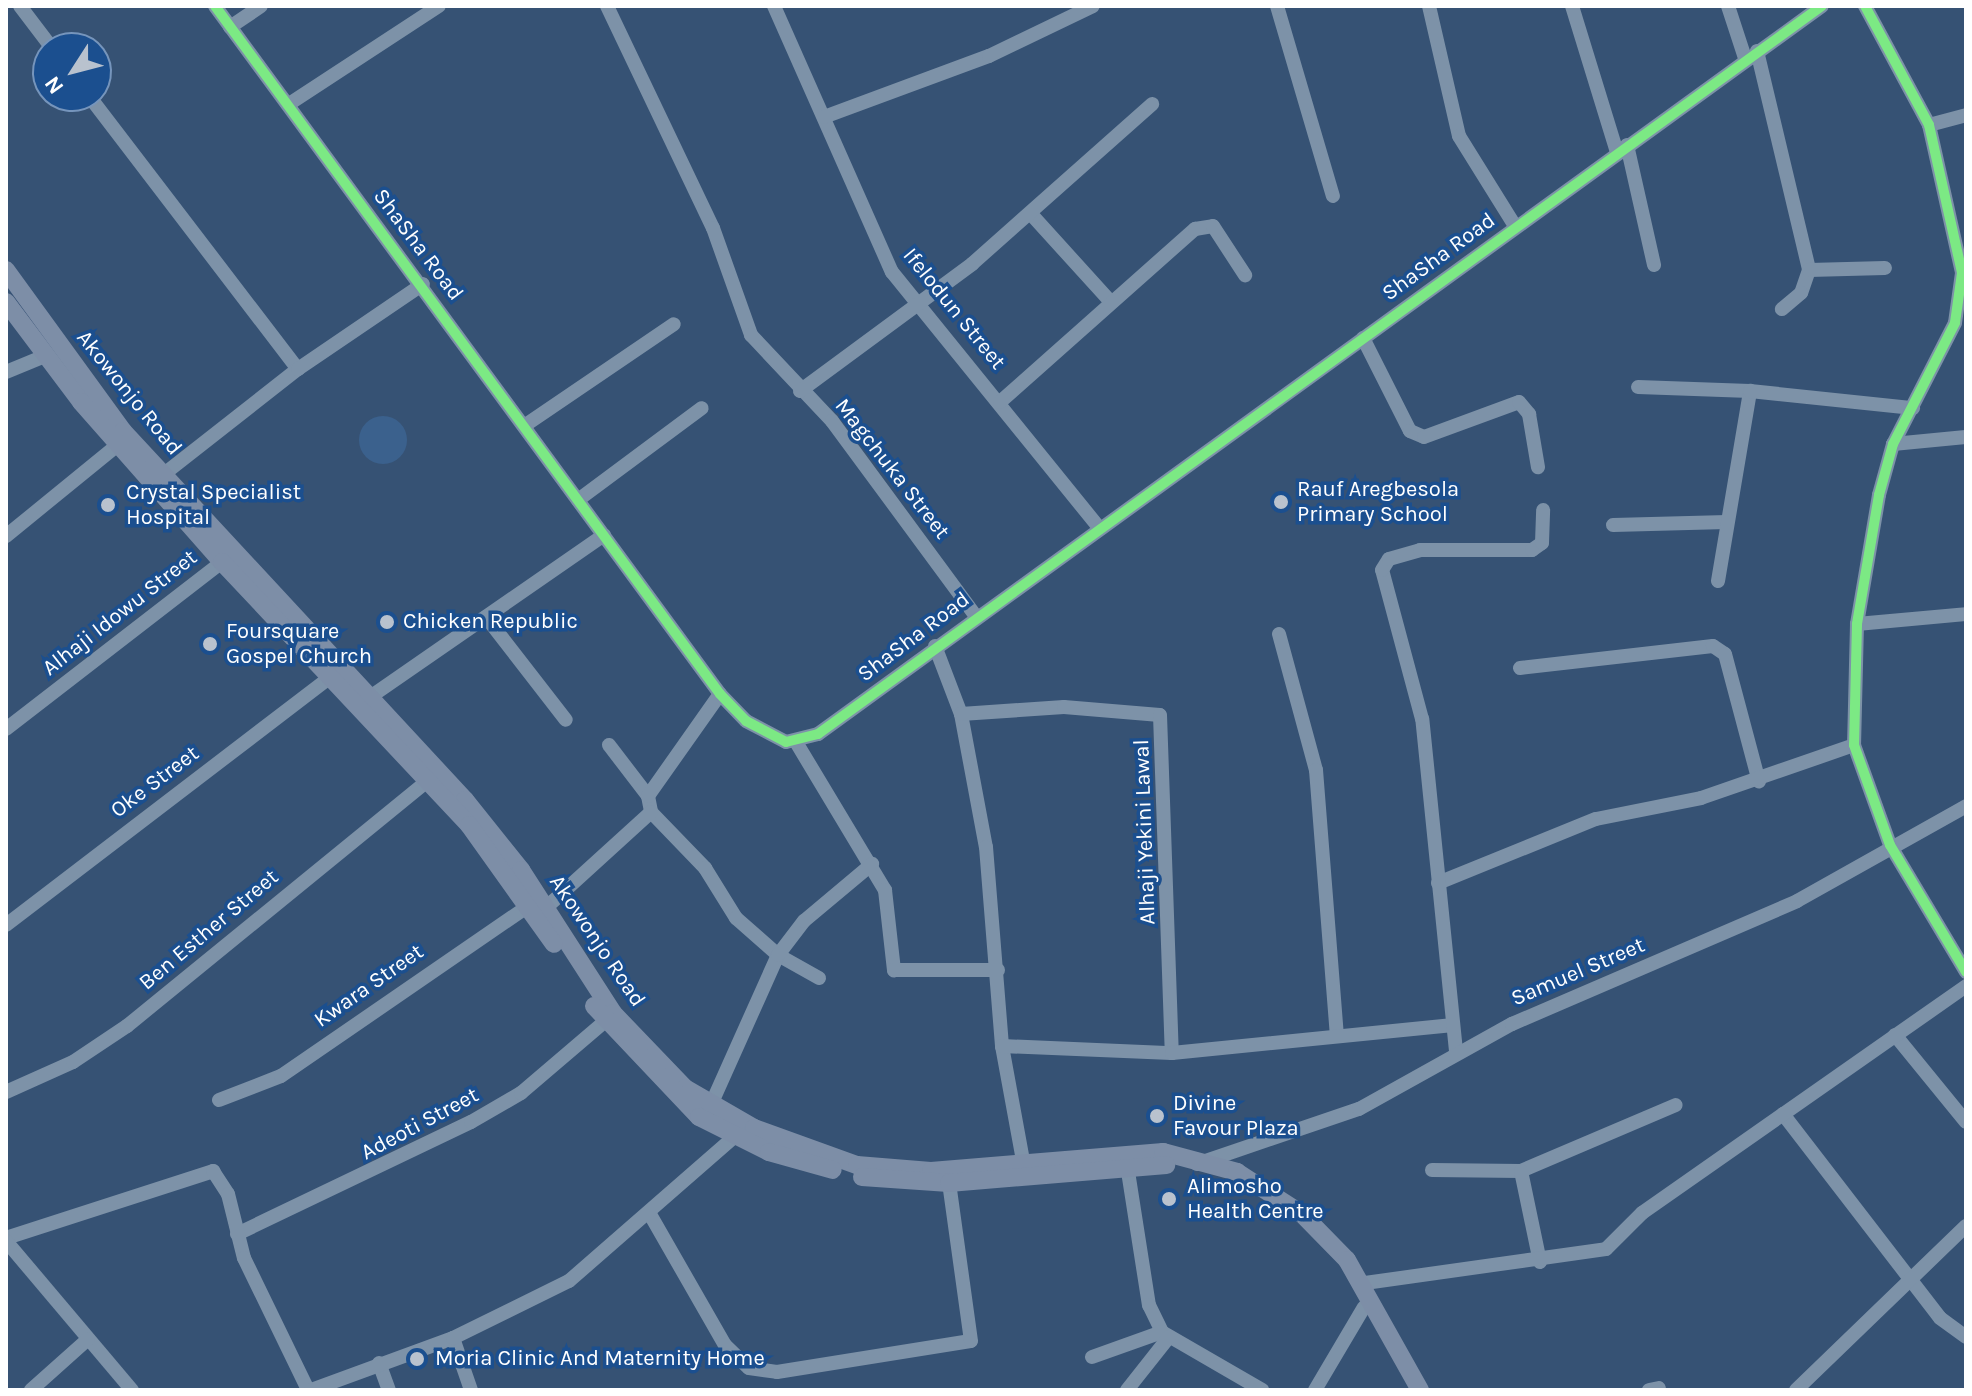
<!DOCTYPE html>
<html>
<head>
<meta charset="utf-8">
<style>
  body { margin:0 }
  #map { position:relative; width:1972px; height:1396px; overflow:hidden; background:#365274; font-family:Karla,sans-serif }
  div>[style] { position:absolute }
  .water>* { inset:0; background:#3b618d }
  .round { border-radius:50% }
  .minor>* { height:14px; margin:-7px; padding:0 7px; transform-origin:7px; border-radius:7px; background:#7d92a8 }
  .major>* { height:18px; margin:-9px; padding:0 9px; transform-origin:9px; border-radius:9px; background:#7d8ea7 }
  .cycleway>* { height:10px; margin:-5px; padding:0 5px; transform-origin:5px; border-radius:5px; background:#7ce984 }
  .dots>* { width:22px; height:22px; translate:-50% -50%; box-sizing:border-box; border:4px solid #1b4f8f; border-radius:50% }
  span { translate:-50% -50%; white-space:nowrap; text-align:center; line-height:1.15; -webkit-text-stroke:7px #1b4f8f; paint-order:stroke }
  .street-label { font-size:22px; color:#fff }
  .poi-label { font-size:22px; color:#fff }
  .left { translate:0 -50%; text-align:left }
  .frame { position:absolute; inset:0; border:8px solid #fff; pointer-events:none }
  .north { position:absolute; left:32px; top:32px; width:80px; height:80px; box-sizing:border-box; background:#1b4f8f; border:2px solid #7695bc; border-radius:50%; rotate:234deg; font-size:22px; font-weight:700; line-height:32px; text-align:center; color:#fff }
  .north::after { content:''; display:block; margin:auto; width:28px; height:36px; background:#b9c2ce; clip-path:polygon(50% 0,100% 100%,50% 72%,0 100%) }
</style>
</head>
<body>
<div id="map">
  <div class="water">
    <div class="round" style="left:359px;top:416px;width:48px;height:48px"></div>
  </div>
  <div class="minor">
    <div style="left:20px;top:6px;width:53px;rotate:52.7deg"></div>
    <div style="left:215px;top:6px;width:853px;rotate:53.72deg"></div>
    <div style="left:720px;top:694px;width:37px;rotate:46deg"></div>
    <div style="left:746px;top:721px;width:45px;rotate:27.7deg"></div>
    <div style="left:786px;top:742px;width:33px;rotate:-14deg"></div>
    <div style="left:818px;top:734px;width:1240px;rotate:-35.95deg"></div>
    <div style="left:607px;top:6px;width:246px;rotate:64.5deg"></div>
    <div style="left:713px;top:228px;width:114px;rotate:70.4deg"></div>
    <div style="left:751px;top:335px;width:118px;rotate:46.7deg"></div>
    <div style="left:832px;top:421px;width:242px;rotate:53.6deg"></div>
    <div style="left:774px;top:6px;width:291px;rotate:66.1deg"></div>
    <div style="left:892px;top:272px;width:329px;rotate:51deg"></div>
    <div style="left:1277px;top:6px;width:198px;rotate:73.6deg"></div>
    <div style="left:1429px;top:6px;width:133px;rotate:77deg"></div>
    <div style="left:1459px;top:136px;width:106px;rotate:58.1deg"></div>
    <div style="left:1572px;top:6px;width:153px;rotate:72.9deg"></div>
    <div style="left:1728px;top:6px;width:55px;rotate:71.9deg"></div>
    <div style="left:1865px;top:6px;width:135px;rotate:61.7deg"></div>
    <div style="left:1929px;top:125px;width:152px;rotate:77.4deg"></div>
    <div style="left:1962px;top:273px;width:50px;rotate:98deg"></div>
    <div style="left:1955px;top:323px;width:136px;rotate:117.1deg"></div>
    <div style="left:1893px;top:444px;width:53px;rotate:105.4deg"></div>
    <div style="left:1879px;top:495px;width:131px;rotate:99.7deg"></div>
    <div style="left:1857px;top:624px;width:121px;rotate:91.4deg"></div>
    <div style="left:1854px;top:745px;width:106px;rotate:70.2deg"></div>
    <div style="left:1890px;top:845px;width:148px;rotate:59.1deg"></div>
    <div style="left:230px;top:27px;width:37px;rotate:-34deg"></div>
    <div style="left:1757px;top:51px;width:225px;rotate:76.6deg"></div>
    <div style="left:1809px;top:270px;width:24px;rotate:109deg"></div>
    <div style="left:1801px;top:293px;width:25px;rotate:140deg"></div>
    <div style="left:89px;top:96px;width:344px;rotate:52.6deg"></div>
    <div style="left:289px;top:104px;width:179px;rotate:-33.2deg"></div>
    <div style="left:824px;top:117px;width:176px;rotate:-20.3deg"></div>
    <div style="left:989px;top:56px;width:115px;rotate:-25.7deg"></div>
    <div style="left:1929px;top:125px;width:38px;rotate:-15deg"></div>
    <div style="left:1627px;top:145px;width:123px;rotate:77.3deg"></div>
    <div style="left:1031px;top:214px;width:118px;rotate:47.8deg"></div>
    <div style="left:1809px;top:270px;width:76px;rotate:-1.5deg"></div>
    <div style="left:1363px;top:338px;width:104px;rotate:63.2deg"></div>
    <div style="left:1410px;top:431px;width:15px;rotate:23deg"></div>
    <div style="left:1424px;top:437px;width:101px;rotate:-20.2deg"></div>
    <div style="left:1519px;top:402px;width:16px;rotate:50deg"></div>
    <div style="left:1529px;top:414px;width:54px;rotate:80.4deg"></div>
    <div style="left:6px;top:372px;width:42px;rotate:-22.3deg"></div>
    <div style="left:1638px;top:387px;width:112px;rotate:2deg"></div>
    <div style="left:800px;top:391px;width:214px;rotate:-36.4deg"></div>
    <div style="left:972px;top:264px;width:241px;rotate:-41.6deg"></div>
    <div style="left:1000px;top:402px;width:261px;rotate:-41.6deg"></div>
    <div style="left:1195px;top:229px;width:18px;rotate:-9deg"></div>
    <div style="left:1213px;top:226px;width:59px;rotate:56.9deg"></div>
    <div style="left:524px;top:426px;width:181px;rotate:-34.2deg"></div>
    <div style="left:1893px;top:444px;width:73px;rotate:-5.5deg"></div>
    <div style="left:164px;top:474px;width:170px;rotate:-38.1deg"></div>
    <div style="left:298px;top:369px;width:151px;rotate:-34.2deg"></div>
    <div style="left:578px;top:500px;width:154px;rotate:-36.6deg"></div>
    <div style="left:1613px;top:525px;width:114px;rotate:-1.5deg"></div>
    <div style="left:6px;top:536px;width:146px;rotate:-39.2deg"></div>
    <div style="left:1718px;top:581px;width:193px;rotate:-80.4deg"></div>
    <div style="left:1750px;top:391px;width:164px;rotate:6deg"></div>
    <div style="left:486px;top:617px;width:130px;rotate:52.2deg"></div>
    <div style="left:1857px;top:624px;width:109px;rotate:-5.2deg"></div>
    <div style="left:1279px;top:634px;width:141px;rotate:74.8deg"></div>
    <div style="left:1316px;top:770px;width:265px;rotate:85.5deg"></div>
    <div style="left:935px;top:646px;width:73px;rotate:69.1deg"></div>
    <div style="left:961px;top:714px;width:135px;rotate:79.4deg"></div>
    <div style="left:986px;top:847px;width:200px;rotate:85.4deg"></div>
    <div style="left:1002px;top:1046px;width:127px;rotate:79.6deg"></div>
    <div style="left:1520px;top:668px;width:194px;rotate:-6.5deg"></div>
    <div style="left:1713px;top:646px;width:14px;rotate:34deg"></div>
    <div style="left:1725px;top:654px;width:132px;rotate:75.1deg"></div>
    <div style="left:373px;top:695px;width:281px;rotate:-34.7deg"></div>
    <div style="left:961px;top:714px;width:103px;rotate:-3.9deg"></div>
    <div style="left:1064px;top:707px;width:96px;rotate:4.8deg"></div>
    <div style="left:1160px;top:715px;width:338px;rotate:88deg"></div>
    <div style="left:6px;top:729px;width:273px;rotate:-37.7deg"></div>
    <div style="left:796px;top:742px;width:173px;rotate:59deg"></div>
    <div style="left:885px;top:890px;width:81px;rotate:83.6deg"></div>
    <div style="left:894px;top:970px;width:104px"></div>
    <div style="left:609px;top:745px;width:64px;rotate:52.6deg"></div>
    <div style="left:648px;top:796px;width:16px;rotate:79deg"></div>
    <div style="left:651px;top:812px;width:78px;rotate:46deg"></div>
    <div style="left:705px;top:868px;width:59px;rotate:58.2deg"></div>
    <div style="left:736px;top:918px;width:56px;rotate:41.4deg"></div>
    <div style="left:778px;top:955px;width:47px;rotate:29.3deg"></div>
    <div style="left:648px;top:796px;width:125px;rotate:-54.8deg"></div>
    <div style="left:1438px;top:883px;width:170px;rotate:-22.1deg"></div>
    <div style="left:1596px;top:819px;width:107px;rotate:-11.3deg"></div>
    <div style="left:1701px;top:798px;width:162px;rotate:-19.1deg"></div>
    <div style="left:539px;top:914px;width:151px;rotate:-42.3deg"></div>
    <div style="left:6px;top:925px;width:410px;rotate:-37.4deg"></div>
    <div style="left:1895px;top:1035px;width:112px;rotate:50.8deg"></div>
    <div style="left:1002px;top:1046px;width:170px;rotate:2.4deg"></div>
    <div style="left:1172px;top:1053px;width:280px;rotate:-5.7deg"></div>
    <div style="left:1456px;top:1051px;width:334px;rotate:-95.8deg"></div>
    <div style="left:1422px;top:719px;width:154px;rotate:-105deg"></div>
    <div style="left:1382px;top:570px;width:13px;rotate:-58deg"></div>
    <div style="left:1389px;top:559px;width:32px;rotate:-16deg"></div>
    <div style="left:1420px;top:550px;width:112px"></div>
    <div style="left:1532px;top:550px;width:12px;rotate:-35deg"></div>
    <div style="left:1542px;top:543px;width:33px;rotate:-88deg"></div>
    <div style="left:6px;top:1092px;width:73px;rotate:-24.1deg"></div>
    <div style="left:73px;top:1062px;width:65px;rotate:-33.7deg"></div>
    <div style="left:127px;top:1026px;width:387px;rotate:-39.2deg"></div>
    <div style="left:219px;top:1100px;width:66px;rotate:-21.2deg"></div>
    <div style="left:281px;top:1076px;width:306px;rotate:-34.5deg"></div>
    <div style="left:710px;top:1107px;width:167px;rotate:-65.9deg"></div>
    <div style="left:778px;top:955px;width:43px;rotate:-52.6deg"></div>
    <div style="left:804px;top:921px;width:89px;rotate:-40deg"></div>
    <div style="left:1783px;top:1114px;width:257px;rotate:52.4deg"></div>
    <div style="left:1940px;top:1318px;width:32px;rotate:36deg"></div>
    <div style="left:1197px;top:1164px;width:171px;rotate:-18.8deg"></div>
    <div style="left:1359px;top:1109px;width:175px;rotate:-29.1deg"></div>
    <div style="left:1512px;top:1024px;width:310px;rotate:-23.3deg"></div>
    <div style="left:1797px;top:901px;width:194px;rotate:-29.3deg"></div>
    <div style="left:1127px;top:1165px;width:142px;rotate:81.1deg"></div>
    <div style="left:1149px;top:1305px;width:30px;rotate:64deg"></div>
    <div style="left:1162px;top:1332px;width:116px;rotate:30.1deg"></div>
    <div style="left:1432px;top:1170px;width:89px;rotate:0.6deg"></div>
    <div style="left:1521px;top:1171px;width:168px;rotate:-23.1deg"></div>
    <div style="left:1521px;top:1171px;width:93px;rotate:78.2deg"></div>
    <div style="left:651px;top:1216px;width:149px;rotate:60.2deg"></div>
    <div style="left:725px;top:1345px;width:33px;rotate:44deg"></div>
    <div style="left:749px;top:1368px;width:28px;rotate:8deg"></div>
    <div style="left:777px;top:1372px;width:196px;rotate:-9.1deg"></div>
    <div style="left:971px;top:1341px;width:160px;rotate:-97.9deg"></div>
    <div style="left:237px;top:1234px;width:259px;rotate:-25.6deg"></div>
    <div style="left:471px;top:1122px;width:58px;rotate:-30.1deg"></div>
    <div style="left:521px;top:1093px;width:109px;rotate:-40.5deg"></div>
    <div style="left:6px;top:1238px;width:218px;rotate:-17.9deg"></div>
    <div style="left:213px;top:1171px;width:27px;rotate:57deg"></div>
    <div style="left:228px;top:1194px;width:66px;rotate:76deg"></div>
    <div style="left:244px;top:1258px;width:147px;rotate:64.1deg"></div>
    <div style="left:6px;top:1241px;width:195px;rotate:49.8deg"></div>
    <div style="left:1365px;top:1283px;width:243px;rotate:-8deg"></div>
    <div style="left:1606px;top:1249px;width:51px;rotate:-45deg"></div>
    <div style="left:1642px;top:1213px;width:396px;rotate:-35deg"></div>
    <div style="left:453px;top:1338px;width:55px;rotate:70.9deg"></div>
    <div style="left:1092px;top:1357px;width:74px;rotate:-19.7deg"></div>
    <div style="left:379px;top:1363px;width:29px;rotate:70deg"></div>
    <div style="left:31px;top:1390px;width:76px;rotate:-41.8deg"></div>
    <div style="left:311px;top:1390px;width:151px;rotate:-20.1deg"></div>
    <div style="left:453px;top:1338px;width:129px;rotate:-26.2deg"></div>
    <div style="left:569px;top:1281px;width:219px;rotate:-41.1deg"></div>
    <div style="left:1127px;top:1390px;width:68px;rotate:-51.6deg"></div>
    <div style="left:1315px;top:1390px;width:96px;rotate:-59.4deg"></div>
    <div style="left:1649px;top:1390px;width:10px;rotate:-11deg"></div>
    <div style="left:1796px;top:1390px;width:236px;rotate:-44deg"></div>
  </div>
  <div class="major">
    <div style="left:6px;top:270px;width:199px;rotate:54deg"></div>
    <div style="left:123px;top:431px;width:503px;rotate:47.17deg"></div>
    <div style="left:465px;top:800px;width:90px;rotate:51.3deg"></div>
    <div style="left:521px;top:870px;width:170px;rotate:57.2deg"></div>
    <div style="left:613px;top:1013px;width:104px;rotate:46.2deg"></div>
    <div style="left:685px;top:1088px;width:80px;rotate:30.1deg"></div>
    <div style="left:754px;top:1128px;width:109px;rotate:19.8deg"></div>
    <div style="left:857px;top:1165px;width:74px;rotate:4.6deg"></div>
    <div style="left:931px;top:1171px;width:233px;rotate:-4.7deg"></div>
    <div style="left:1163px;top:1152px;width:77px;rotate:15.1deg"></div>
    <div style="left:1237px;top:1172px;width:77px;rotate:32.9deg"></div>
    <div style="left:1302px;top:1214px;width:64px;rotate:45.6deg"></div>
    <div style="left:1347px;top:1260px;width:149px;rotate:60.7deg"></div>
    <div style="left:6px;top:302px;width:125px;rotate:53.1deg"></div>
    <div style="left:81px;top:402px;width:213px;rotate:48.6deg"></div>
    <div style="left:222px;top:562px;width:361px;rotate:46.8deg"></div>
    <div style="left:469px;top:825px;width:146px;rotate:54.5deg"></div>
    <div style="left:594px;top:1006px;width:153px;rotate:46.6deg"></div>
    <div style="left:699px;top:1117px;width:78px;rotate:26.6deg"></div>
    <div style="left:769px;top:1152px;width:66px;rotate:15.7deg"></div>
    <div style="left:862px;top:1177px;width:87px;rotate:3.9deg"></div>
    <div style="left:949px;top:1183px;width:218px;rotate:-4.7deg"></div>
  </div>
  <div class="cycleway">
    <div style="left:215px;top:6px;width:853px;rotate:53.72deg"></div>
    <div style="left:720px;top:694px;width:37px;rotate:46deg"></div>
    <div style="left:746px;top:721px;width:45px;rotate:27.7deg"></div>
    <div style="left:786px;top:742px;width:33px;rotate:-14deg"></div>
    <div style="left:818px;top:734px;width:1240px;rotate:-35.95deg"></div>
    <div style="left:1865px;top:6px;width:135px;rotate:61.7deg"></div>
    <div style="left:1929px;top:125px;width:152px;rotate:77.4deg"></div>
    <div style="left:1962px;top:273px;width:50px;rotate:98deg"></div>
    <div style="left:1955px;top:323px;width:136px;rotate:117.1deg"></div>
    <div style="left:1893px;top:444px;width:53px;rotate:105.4deg"></div>
    <div style="left:1879px;top:495px;width:131px;rotate:99.7deg"></div>
    <div style="left:1857px;top:624px;width:121px;rotate:91.4deg"></div>
    <div style="left:1854px;top:745px;width:106px;rotate:70.2deg"></div>
    <div style="left:1890px;top:845px;width:148px;rotate:59.1deg"></div>
  </div>
  <div class="dots">
    <div style="left:1281px;top:502px;background:#b9c2ce"></div>
    <div style="left:108px;top:505px;background:#b9c2ce"></div>
    <div style="left:387px;top:622px;background:#b9c2ce"></div>
    <div style="left:210px;top:644px;background:#b9c2ce"></div>
    <div style="left:1157px;top:1116px;background:#b9c2ce"></div>
    <div style="left:1169px;top:1199px;background:#b9c2ce"></div>
    <div style="left:417px;top:1359px;background:#b9c2ce"></div>
  </div>
  <div class="street-label">
    <span style="left:418px;top:245px;rotate:53deg">ShaSha Road</span>
    <span style="left:1439px;top:257px;rotate:-36deg">ShaSha Road</span>
    <span style="left:954px;top:309px;rotate:51deg">Ifelodun Street</span>
    <span style="left:129px;top:393px;rotate:51deg">Akowonjo Road</span>
    <span style="left:892px;top:469px;rotate:52deg">Magchuka Street</span>
    <span style="left:120px;top:613px;rotate:-38deg">Alhaji Idowu Street</span>
    <span style="left:914px;top:637px;rotate:-37deg">ShaSha Road</span>
    <span style="left:155px;top:782px;rotate:-37deg">Oke Street</span>
    <span style="left:1145px;top:832px;rotate:-92deg">Alhaji Yekini Lawal</span>
    <span style="left:209px;top:930px;rotate:-40deg">Ben Esther Street</span>
    <span style="left:597px;top:941px;rotate:56deg">Akowonjo Road</span>
    <span style="left:1578px;top:972px;rotate:-23deg">Samuel Street</span>
    <span style="left:369px;top:986px;rotate:-35deg">Kwara Street</span>
    <span style="left:420px;top:1124px;rotate:-28deg">Adeoti Street</span>
  </div>
  <div class="poi-label">
    <span class="left" style="left:1297px;top:502px">Rauf Aregbesola<br>Primary School</span>
    <span class="left" style="left:126px;top:505px">Crystal Specialist<br>Hospital</span>
    <span class="left" style="left:403px;top:622px">Chicken Republic</span>
    <span class="left" style="left:226px;top:644px">Foursquare<br>Gospel Church</span>
    <span class="left" style="left:1173px;top:1116px">Divine<br>Favour Plaza</span>
    <span class="left" style="left:1187px;top:1199px">Alimosho<br>Health Centre</span>
    <span class="left" style="left:435px;top:1359px">Moria Clinic And Maternity Home</span>
  </div>
  <div class="frame"></div>
  <div class="north">N</div>
</div>
</body>
</html>
